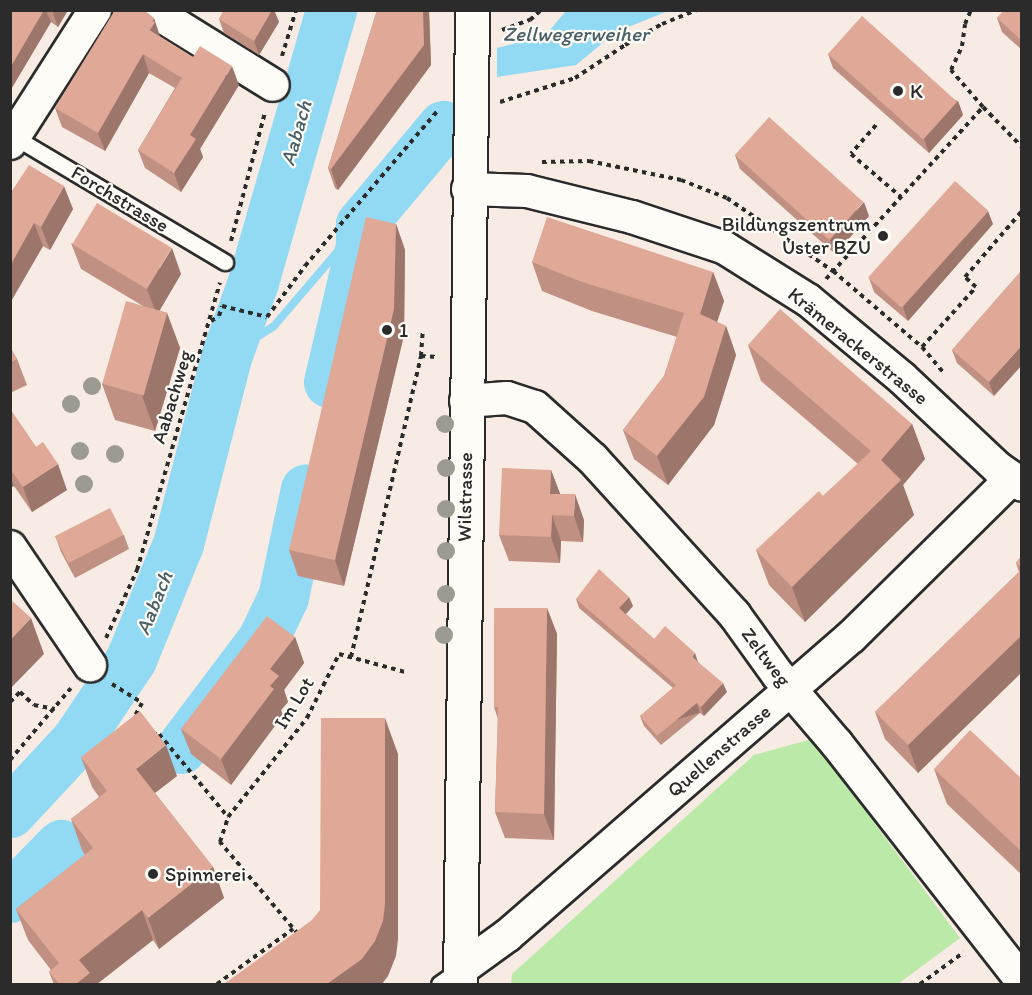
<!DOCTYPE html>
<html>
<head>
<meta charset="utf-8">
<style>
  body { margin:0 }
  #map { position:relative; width:1032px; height:995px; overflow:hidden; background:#f7ebe4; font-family:Itim,sans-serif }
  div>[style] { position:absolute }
  .green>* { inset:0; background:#bbeaa8 }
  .water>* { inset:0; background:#92d9f3 }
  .stream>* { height:8px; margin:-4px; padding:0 4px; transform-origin:4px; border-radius:4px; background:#92d9f3 }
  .river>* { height:51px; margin:-25.5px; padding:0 25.5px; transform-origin:25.5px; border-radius:25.5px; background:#92d9f3 }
  .path>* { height:4px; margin-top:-2px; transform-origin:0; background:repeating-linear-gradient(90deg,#2b2b2b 0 4.5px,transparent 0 9px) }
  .roads { filter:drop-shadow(2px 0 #2b2b2b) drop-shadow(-2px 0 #2b2b2b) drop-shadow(0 2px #2b2b2b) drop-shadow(0 -2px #2b2b2b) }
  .service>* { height:15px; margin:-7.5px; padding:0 7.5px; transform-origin:7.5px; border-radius:7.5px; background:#fdfcf7 }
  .minor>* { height:32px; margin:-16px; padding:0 16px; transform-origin:16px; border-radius:16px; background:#fdfcf7 }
  .tertiary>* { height:33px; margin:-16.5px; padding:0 16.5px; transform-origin:16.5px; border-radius:16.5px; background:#fdfcf7 }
  .trees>* { width:18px; height:18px; margin:-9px; border-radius:50%; background:#9b9c8f }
  .wall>* { inset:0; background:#c09082 }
  .shaded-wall>* { inset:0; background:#9c766a; transform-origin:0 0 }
  .building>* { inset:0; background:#dfa897; transform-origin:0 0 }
  .dots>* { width:16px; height:16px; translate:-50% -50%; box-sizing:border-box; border:3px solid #fdfcf7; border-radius:50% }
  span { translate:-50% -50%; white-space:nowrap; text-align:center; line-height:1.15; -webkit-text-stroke:4.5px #fdfcf7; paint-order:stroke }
  .poi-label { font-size:20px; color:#2b2b2b }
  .left { translate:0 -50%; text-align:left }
  .right { translate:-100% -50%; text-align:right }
  .street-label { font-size:20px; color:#2b2b2b }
  .water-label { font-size:21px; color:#4a5f67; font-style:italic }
  .frame { position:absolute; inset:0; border:12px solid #2b2b2b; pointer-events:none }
</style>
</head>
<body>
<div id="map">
  <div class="green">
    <div style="clip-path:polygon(812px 739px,960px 938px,898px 984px,511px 984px,512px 974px,754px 755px)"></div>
  </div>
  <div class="water">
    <div style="clip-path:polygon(566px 11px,566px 10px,668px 11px,616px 32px,576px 65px,497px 77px,497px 48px,536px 38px,549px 31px)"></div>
  </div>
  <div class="stream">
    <div style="left:226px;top:357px;width:57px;rotate:-32.9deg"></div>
    <div style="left:274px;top:326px;width:134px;rotate:-49.5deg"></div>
  </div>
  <div class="river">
    <div style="left:329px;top:382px;width:140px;rotate:-76.8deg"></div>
    <div style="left:361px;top:246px;width:22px;rotate:-90deg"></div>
    <div style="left:361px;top:224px;width:128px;rotate:-50.1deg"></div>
    <div style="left:181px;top:748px;width:136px;rotate:-53deg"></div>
    <div style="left:263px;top:639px;width:47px;rotate:-64.5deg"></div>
    <div style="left:283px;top:597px;width:110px;rotate:-78deg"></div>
    <div style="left:10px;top:812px;width:97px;rotate:-47.1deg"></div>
    <div style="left:76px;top:741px;width:99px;rotate:-56.1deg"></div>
    <div style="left:131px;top:659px;width:124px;rotate:-67.8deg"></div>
    <div style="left:178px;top:544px;width:193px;rotate:-75.6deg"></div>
    <div style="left:226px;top:357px;width:80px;rotate:-70.2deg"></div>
    <div style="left:253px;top:282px;width:283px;rotate:-74deg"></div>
    <div style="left:10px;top:897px;width:73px;rotate:-45.6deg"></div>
  </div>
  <div class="path">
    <div style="left:502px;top:30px;width:30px;rotate:-20deg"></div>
    <div style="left:530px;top:20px;width:15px;rotate:-42deg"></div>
    <div style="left:282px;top:56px;width:48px;rotate:-73.1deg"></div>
    <div style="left:500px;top:102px;width:79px;rotate:-17.7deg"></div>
    <div style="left:575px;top:78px;width:60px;rotate:-33.4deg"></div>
    <div style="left:625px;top:45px;width:43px;rotate:-29.6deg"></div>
    <div style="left:662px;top:24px;width:37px;rotate:-22deg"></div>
    <div style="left:983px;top:107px;width:56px;rotate:45.7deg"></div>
    <div style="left:876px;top:125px;width:38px;rotate:131deg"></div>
    <div style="left:851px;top:154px;width:66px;rotate:40.7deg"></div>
    <div style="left:542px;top:162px;width:47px;rotate:-1.2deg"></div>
    <div style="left:589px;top:161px;width:94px;rotate:11.7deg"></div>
    <div style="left:681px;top:180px;width:49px;rotate:21.4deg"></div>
    <div style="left:727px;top:198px;width:129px;rotate:34.6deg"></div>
    <div style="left:833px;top:271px;width:117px;rotate:40.5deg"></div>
    <div style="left:922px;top:347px;width:81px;rotate:-48deg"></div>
    <div style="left:976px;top:287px;width:15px;rotate:-138deg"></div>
    <div style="left:965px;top:277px;width:87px;rotate:-49.2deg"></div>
    <div style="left:231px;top:241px;width:133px;rotate:-75.2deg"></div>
    <div style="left:826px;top:279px;width:233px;rotate:-47.6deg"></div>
    <div style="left:983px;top:107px;width:49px;rotate:-130.9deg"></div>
    <div style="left:951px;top:70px;width:26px;rotate:-65deg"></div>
    <div style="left:962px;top:46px;width:22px;rotate:-82deg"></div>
    <div style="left:965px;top:24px;width:15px;rotate:-67deg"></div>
    <div style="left:211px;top:321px;width:9px;rotate:-32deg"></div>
    <div style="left:219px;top:316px;width:10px;rotate:-73deg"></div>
    <div style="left:222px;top:306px;width:46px;rotate:13.7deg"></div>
    <div style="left:267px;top:317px;width:64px;rotate:-53.3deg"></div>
    <div style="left:305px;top:266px;width:206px;rotate:-49.5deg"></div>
    <div style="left:922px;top:347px;width:33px;rotate:50deg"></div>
    <div style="left:421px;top:356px;width:26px;rotate:-86deg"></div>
    <div style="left:106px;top:638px;width:75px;rotate:-65.5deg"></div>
    <div style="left:137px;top:570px;width:299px;rotate:-73.9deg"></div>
    <div style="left:351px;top:657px;width:309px;rotate:-76.9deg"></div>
    <div style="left:421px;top:356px;width:17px;rotate:3deg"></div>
    <div style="left:112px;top:684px;width:36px;rotate:32deg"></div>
    <div style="left:142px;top:703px;width:13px;rotate:119deg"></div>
    <div style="left:136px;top:714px;width:5px;rotate:53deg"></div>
    <div style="left:10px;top:702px;width:14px;rotate:-45deg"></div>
    <div style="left:20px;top:692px;width:19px;rotate:43deg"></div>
    <div style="left:34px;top:705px;width:21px;rotate:11deg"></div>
    <div style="left:153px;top:734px;width:6px"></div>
    <div style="left:159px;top:734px;width:108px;rotate:50.3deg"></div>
    <div style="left:10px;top:760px;width:94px;rotate:-49.7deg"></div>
    <div style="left:298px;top:934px;width:121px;rotate:-130.3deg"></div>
    <div style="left:220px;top:842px;width:26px;rotate:-72deg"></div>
    <div style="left:228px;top:817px;width:127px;rotate:-51.4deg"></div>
    <div style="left:307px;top:718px;width:72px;rotate:-63.4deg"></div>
    <div style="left:339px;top:654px;width:68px;rotate:15.3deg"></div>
    <div style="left:217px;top:984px;width:94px;rotate:-35.9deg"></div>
    <div style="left:920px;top:984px;width:54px;rotate:-36deg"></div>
  </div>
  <div class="roads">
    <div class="service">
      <div style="left:11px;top:135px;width:249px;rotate:30.7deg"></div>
      <div style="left:439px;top:984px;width:24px;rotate:-35deg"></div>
    </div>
    <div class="minor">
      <div style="left:152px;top:10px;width:142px;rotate:31.8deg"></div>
      <div style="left:10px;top:143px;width:158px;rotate:-57.4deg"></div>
      <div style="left:468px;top:189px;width:59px;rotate:1.9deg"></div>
      <div style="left:527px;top:191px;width:108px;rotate:13.9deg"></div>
      <div style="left:632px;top:217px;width:98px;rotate:18.4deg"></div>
      <div style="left:725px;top:248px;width:98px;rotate:32.1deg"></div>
      <div style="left:808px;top:300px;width:122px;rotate:39.7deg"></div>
      <div style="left:902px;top:378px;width:132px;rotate:43.2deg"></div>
      <div style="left:998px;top:468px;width:29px;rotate:35deg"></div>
      <div style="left:466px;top:401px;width:41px;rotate:-4.2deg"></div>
      <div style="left:507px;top:398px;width:29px;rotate:18deg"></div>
      <div style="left:535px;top:407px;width:78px;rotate:41.9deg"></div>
      <div style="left:593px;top:459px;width:210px;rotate:47.7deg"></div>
      <div style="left:734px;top:614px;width:75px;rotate:54.2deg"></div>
      <div style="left:778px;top:675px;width:91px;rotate:49.5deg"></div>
      <div style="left:837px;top:744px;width:301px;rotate:52deg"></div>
      <div style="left:10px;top:547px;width:143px;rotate:55.9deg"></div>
      <div style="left:461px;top:969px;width:58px;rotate:-35.9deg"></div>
      <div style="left:508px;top:935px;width:454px;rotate:-41deg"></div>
      <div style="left:851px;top:637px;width:226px;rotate:-44.6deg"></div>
    </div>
    <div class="tertiary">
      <div style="left:460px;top:984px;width:974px;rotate:-89.29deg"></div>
    </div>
  </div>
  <div class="trees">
    <div style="left:92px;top:386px"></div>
    <div style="left:71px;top:404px"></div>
    <div style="left:445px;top:424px"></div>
    <div style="left:80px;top:451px"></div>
    <div style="left:115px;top:454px"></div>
    <div style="left:446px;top:468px"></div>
    <div style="left:84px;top:484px"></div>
    <div style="left:446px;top:509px"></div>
    <div style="left:446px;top:551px"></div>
    <div style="left:446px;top:594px"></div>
    <div style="left:444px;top:635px"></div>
  </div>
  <div class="wall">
    <div style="clip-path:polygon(13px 10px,68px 10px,58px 27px,51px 22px,10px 91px,10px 14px)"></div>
    <div style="clip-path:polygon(224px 10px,274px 10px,279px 22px,259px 55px,224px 33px,219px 19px)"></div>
    <div style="clip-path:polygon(377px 10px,429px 10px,431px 65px,338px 190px,335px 188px,328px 168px)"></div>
    <div style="clip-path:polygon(1022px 10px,1022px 50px,1002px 32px,997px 18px)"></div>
    <div style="clip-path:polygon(160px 37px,239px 85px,200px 149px,203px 157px,181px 192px,145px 168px,138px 150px,175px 88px,149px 73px,105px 151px,62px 127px,55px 108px)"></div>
    <div style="clip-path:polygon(828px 54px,958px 101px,963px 115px,929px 153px,833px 68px)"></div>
    <div style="clip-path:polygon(735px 155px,869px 216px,835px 254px,740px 169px)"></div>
    <div style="clip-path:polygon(10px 194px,73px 209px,50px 250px,43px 246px,10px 303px)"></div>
    <div style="clip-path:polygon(396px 224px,405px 250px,404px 335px,344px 586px,298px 576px,289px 550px)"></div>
    <div style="clip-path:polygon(993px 224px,908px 321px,874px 292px,869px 278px)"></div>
    <div style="clip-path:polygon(71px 243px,181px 274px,159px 311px,167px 313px,180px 348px,155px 431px,115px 420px,102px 384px,143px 306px,81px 269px)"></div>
    <div style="clip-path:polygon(532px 262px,713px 272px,724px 301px,717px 322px,726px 326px,736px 355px,714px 425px,668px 485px,634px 459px,623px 430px,664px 376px,677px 337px,592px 311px,542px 291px)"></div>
    <div style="clip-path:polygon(1022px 270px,994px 396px,957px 363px,952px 350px)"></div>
    <div style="clip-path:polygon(748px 345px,912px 424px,925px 459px,903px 485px,914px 515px,805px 622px,769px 585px,756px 550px,823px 496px,858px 464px,761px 381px)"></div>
    <div style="clip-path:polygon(10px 347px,17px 359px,27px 385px,10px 393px)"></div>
    <div style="clip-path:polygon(10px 409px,36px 447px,67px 490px,32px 512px,14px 486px,10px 488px)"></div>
    <div style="clip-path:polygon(551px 470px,560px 494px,584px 520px,583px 542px,561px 541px,560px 563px,509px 561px,499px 535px)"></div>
    <div style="clip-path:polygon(124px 535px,129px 549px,75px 578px,61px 552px,56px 538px)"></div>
    <div style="clip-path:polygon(1022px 555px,1022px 672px,918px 773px,885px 739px,875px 712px,1019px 572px,1016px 563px)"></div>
    <div style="clip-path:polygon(576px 599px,633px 606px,626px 614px,654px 639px,698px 662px,727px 692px,704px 716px,700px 713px,661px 745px,644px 726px,640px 716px,673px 688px,579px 608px)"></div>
    <div style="clip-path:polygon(547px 608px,557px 634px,554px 840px,505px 838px,495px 812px,498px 719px,494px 707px)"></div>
    <div style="clip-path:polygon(295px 637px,304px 663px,284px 690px,288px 702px,281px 710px,283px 715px,231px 785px,191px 754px,181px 729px)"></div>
    <div style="clip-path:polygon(81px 757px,177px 776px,155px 793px,213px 867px,224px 898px,159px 949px,153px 940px,97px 984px,54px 984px,49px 972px,51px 970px,28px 940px,16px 909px,85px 855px,82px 850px,71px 819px,99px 797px,92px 787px)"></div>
    <div style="clip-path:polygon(934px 769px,1022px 779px,1022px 875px,947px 804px)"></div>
  </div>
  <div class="shaded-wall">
    <div style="clip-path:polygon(44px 10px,46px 10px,51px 22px,10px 91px,10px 68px)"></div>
    <div style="clip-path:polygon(55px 10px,68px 10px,58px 27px,53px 13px)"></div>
    <div style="clip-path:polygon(272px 10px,274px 10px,279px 22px,259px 55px,254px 41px)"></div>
    <div style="clip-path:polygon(423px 10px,429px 10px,431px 65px,338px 190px,331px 169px)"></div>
    <div style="clip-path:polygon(154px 18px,160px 36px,150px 30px,152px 21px)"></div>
    <div style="clip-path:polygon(143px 54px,149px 73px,105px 151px,98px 133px)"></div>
    <div style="clip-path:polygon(232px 66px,239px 85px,200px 149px,203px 157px,181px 192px,174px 173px,190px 135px)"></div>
    <div style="clip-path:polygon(958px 101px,963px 115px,929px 153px,924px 139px)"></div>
    <div style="clip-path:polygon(64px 186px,73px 209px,50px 250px,41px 227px)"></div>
    <div style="clip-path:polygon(864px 202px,869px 216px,835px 254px,830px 240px)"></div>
    <div style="clip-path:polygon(988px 211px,993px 224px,908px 321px,903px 307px)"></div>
    <div style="clip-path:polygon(34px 223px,43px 246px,10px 303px,10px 266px)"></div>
    <div style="clip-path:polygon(396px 224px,405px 250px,404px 335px,344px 586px,335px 560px)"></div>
    <div style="clip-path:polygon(172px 248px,181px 274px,157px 315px,147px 289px)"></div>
    <div style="clip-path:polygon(713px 272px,724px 301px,710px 343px,700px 314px)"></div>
    <div style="clip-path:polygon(167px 313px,180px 348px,155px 431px,142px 396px)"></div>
    <div style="clip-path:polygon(726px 326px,736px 355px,714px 425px,668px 485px,657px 456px)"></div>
    <div style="clip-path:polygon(1022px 345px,1022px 365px,994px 396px,989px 382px)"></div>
    <div style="clip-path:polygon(912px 424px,925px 459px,903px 485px,914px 515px,805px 622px,792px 587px,881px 460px)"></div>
    <div style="clip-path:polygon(58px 464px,67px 490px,32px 512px,23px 487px)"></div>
    <div style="clip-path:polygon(551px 470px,561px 496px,550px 494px)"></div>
    <div style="clip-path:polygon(10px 475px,14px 486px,10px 488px)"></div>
    <div style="clip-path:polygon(575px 494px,584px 520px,583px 542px,574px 516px)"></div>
    <div style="clip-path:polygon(552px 515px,561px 541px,560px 563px,551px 537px)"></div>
    <div style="clip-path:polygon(629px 597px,633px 606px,623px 617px,619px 608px)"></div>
    <div style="clip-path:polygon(547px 608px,557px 634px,554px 840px,544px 814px)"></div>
    <div style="clip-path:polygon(31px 618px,44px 654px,10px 689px,10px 640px)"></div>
    <div style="clip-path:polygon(1022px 635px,1022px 672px,918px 773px,908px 745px)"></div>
    <div style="clip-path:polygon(295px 637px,304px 663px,284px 690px,288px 702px,281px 710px,283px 715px,231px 785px,221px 759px,270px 686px,270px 669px)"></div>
    <div style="clip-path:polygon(695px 653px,698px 662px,692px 657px)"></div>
    <div style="clip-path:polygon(723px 683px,727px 692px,704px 716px,701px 707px)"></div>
    <div style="left:697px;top:703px;width:10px;height:52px;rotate:73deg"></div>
    <div style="clip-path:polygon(385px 718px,398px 754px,398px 939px,396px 956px,388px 976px,382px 984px,327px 984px)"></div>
    <div style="clip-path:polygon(166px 745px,177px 776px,147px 799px,136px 769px)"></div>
    <div style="clip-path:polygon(213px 867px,224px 898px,159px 949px,148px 918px)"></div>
    <div style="clip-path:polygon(142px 910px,153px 940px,97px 984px,76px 984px,79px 960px)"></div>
  </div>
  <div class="building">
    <div style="clip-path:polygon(13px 10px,44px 10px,10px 68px,10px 14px)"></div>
    <div style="clip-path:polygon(115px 10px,144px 10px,154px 18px,152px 21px,155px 22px,150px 30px,193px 57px,200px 46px,232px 66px,190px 135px,196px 139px,174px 173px,138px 150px,182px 78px,143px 54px,98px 133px,55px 108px)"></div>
    <div style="clip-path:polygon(224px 10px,272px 10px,254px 41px,219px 19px)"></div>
    <div style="clip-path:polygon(377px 10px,423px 10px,424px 45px,331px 169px,328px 168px)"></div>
    <div style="clip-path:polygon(1004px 10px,1022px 10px,1022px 41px,997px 18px)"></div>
    <div style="left:862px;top:16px;width:128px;height:51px;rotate:42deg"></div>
    <div style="left:769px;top:117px;width:127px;height:51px;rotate:42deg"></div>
    <div style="clip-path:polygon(29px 165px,64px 186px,41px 227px,34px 223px,10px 266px,10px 194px)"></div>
    <div style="left:955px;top:181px;width:45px;height:130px;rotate:42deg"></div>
    <div style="left:97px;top:203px;width:87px;height:48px;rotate:31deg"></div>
    <div style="clip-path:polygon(366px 217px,396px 224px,394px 309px,335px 560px,289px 550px)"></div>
    <div style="clip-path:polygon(547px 217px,713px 272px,700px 314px,726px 326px,704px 397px,657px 456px,623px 430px,664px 376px,684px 313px,582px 282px,532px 262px)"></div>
    <div style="clip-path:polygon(1022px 270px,1022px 345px,989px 382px,952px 350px)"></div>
    <div style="left:126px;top:301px;width:43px;height:86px;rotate:16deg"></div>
    <div style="clip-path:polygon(780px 309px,912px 424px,881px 460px,879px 458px,901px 480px,792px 587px,756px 550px,819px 491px,823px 496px,871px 451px,748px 345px)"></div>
    <div style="clip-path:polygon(10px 347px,17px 359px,10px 363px)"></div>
    <div style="clip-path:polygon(10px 409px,36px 447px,43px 442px,58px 464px,23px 487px,10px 469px)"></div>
    <div style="clip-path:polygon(502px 468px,551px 470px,550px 494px,575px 494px,574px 516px,552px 515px,551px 537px,499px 535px)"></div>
    <div style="left:110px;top:508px;width:30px;height:62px;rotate:63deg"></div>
    <div style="clip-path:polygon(1022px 555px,1022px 568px,1016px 563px)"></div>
    <div style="clip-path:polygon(599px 569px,629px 597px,619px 608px,654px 639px,665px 626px,695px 653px,692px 657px,723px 683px,701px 707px,697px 703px,657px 736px,640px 716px,676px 685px,576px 599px)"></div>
    <div style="clip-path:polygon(1022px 569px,1022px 635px,908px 745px,875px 712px)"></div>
    <div style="clip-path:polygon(10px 599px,31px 618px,10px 640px)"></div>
    <div style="clip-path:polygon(494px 608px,547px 608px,544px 814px,495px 812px,498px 707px,494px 707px)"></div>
    <div style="clip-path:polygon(267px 616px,295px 637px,270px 669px,279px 676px,270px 686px,274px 689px,221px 759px,181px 729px)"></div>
    <div style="clip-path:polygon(140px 711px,166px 745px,136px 769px,213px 867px,148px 918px,142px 910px,79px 960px,90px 973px,76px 984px,59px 984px,49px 972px,59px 963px,16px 909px,93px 848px,71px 819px,107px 791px,81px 757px)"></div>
    <div style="clip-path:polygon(321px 718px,385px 718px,385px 904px,383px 921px,375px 941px,362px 959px,327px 984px,224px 984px,312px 920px,320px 910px)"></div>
    <div style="clip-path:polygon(970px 730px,1022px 779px,1022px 852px,934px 769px)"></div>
  </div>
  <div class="dots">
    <div style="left:898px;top:91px;background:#2b2b2b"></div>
    <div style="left:883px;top:236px;background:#2b2b2b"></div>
    <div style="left:387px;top:330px;background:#2b2b2b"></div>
    <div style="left:153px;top:874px;background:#2b2b2b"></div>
  </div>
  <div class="poi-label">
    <span class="left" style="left:910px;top:91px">K</span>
    <span class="right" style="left:871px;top:236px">Bildungszentrum<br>Uster BZU</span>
    <span class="left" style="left:399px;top:330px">1</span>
    <span class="left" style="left:165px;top:874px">Spinnerei</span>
  </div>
  <div class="street-label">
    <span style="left:120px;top:199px;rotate:31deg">Forchstrasse</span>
    <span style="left:858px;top:346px;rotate:39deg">Krämerackerstrasse</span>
    <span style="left:172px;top:397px;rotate:-73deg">Aabachweg</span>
    <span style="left:465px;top:497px;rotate:-89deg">Wilstrasse</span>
    <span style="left:766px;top:657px;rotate:53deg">Zeltweg</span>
    <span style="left:294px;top:703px;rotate:-58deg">Im Lot</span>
    <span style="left:719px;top:751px;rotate:-41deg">Quellenstrasse</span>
  </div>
  <div class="water-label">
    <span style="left:576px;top:34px">Zellwegerweiher</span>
    <span style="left:296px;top:133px;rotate:-74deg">Aabach</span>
    <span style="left:154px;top:603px;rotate:-68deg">Aabach</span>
  </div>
  <div class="frame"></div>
</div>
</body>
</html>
